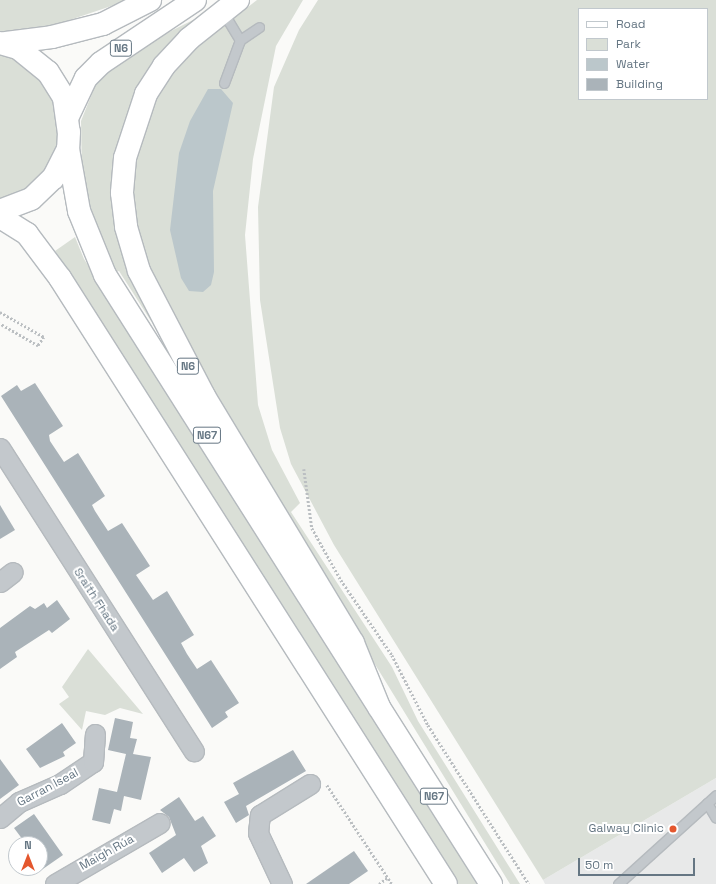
<!DOCTYPE html>
<html>
<head>
<meta charset="utf-8">
<style>
  body { margin:0 }
  #map { position:relative; width:716px; height:884px; overflow:hidden; background:#fafaf8; font-family:"Space Grotesk",sans-serif }
  div>[style] { position:absolute }
  .built>* { inset:0; background:#e8e9e9 }
  .green>* { inset:0; background:#dadfd7 }
  .water>* { inset:0; background:#bbc7cb }
  .building>* { inset:0; background:#aab3b9 }
  .path>* { height:2.5px; margin-top:-1.25px; transform-origin:0; background:repeating-linear-gradient(90deg,#bbbfc2 0 2px,transparent 0 4px) }
  .roads { filter:drop-shadow(1px 0 #b5babe) drop-shadow(-1px 0 #b5babe) drop-shadow(0 1px #b5babe) drop-shadow(0 -1px #b5babe) }
  .service>* { height:9px; margin:-4.5px; padding:0 4.5px; transform-origin:4.5px; border-radius:4.5px; background:#c3c8cc }
  .minor>* { height:19px; margin:-9.5px; padding:0 9.5px; transform-origin:9.5px; border-radius:9.5px; background:#c3c8cc }
  .primary>* { height:22px; margin:-11px; padding:0 11px; transform-origin:11px; border-radius:11px; background:#fff }
  .trunk>* { height:22px; margin:-11px; padding:0 11px; transform-origin:11px; border-radius:11px; background:#fff }
  .dots>* { width:11px; height:11px; translate:-50% -50%; box-sizing:border-box; border:2px solid #fff; border-radius:50% }
  span { translate:-50% -50%; white-space:nowrap; text-align:center; line-height:1.15; -webkit-text-stroke:4px #fff; paint-order:stroke }
  .shield-label span { padding:1px 3px; background:#fff; border:1px solid; border-radius:3px; -webkit-text-stroke-width:0 }
  .shield-label { font-size:11px; color:#657683; font-weight:700 }
  .street-label { font-size:12px; color:#657683 }
  .poi-label { font-size:12px; color:#657683 }
  .right { translate:-100% -50%; text-align:right }
  .legend { position:absolute; left:578px; top:8px; width:130px; height:92px; box-sizing:border-box; background:#fff; border:1px solid #c1c8cd; margin:0; padding:5px 7px; list-style:none; font-size:12px; color:#657683 }
  .legend li { display:flex; align-items:center; gap:8px; height:20px }
  .legend b { width:20px; border:1px solid #c1c8cd }
  .north { position:absolute; left:8px; top:836px; width:40px; height:40px; box-sizing:border-box; background:#fff; border:1px solid #c1c8cd; border-radius:50%; rotate:0deg; font-size:11px; font-weight:700; line-height:16px; text-align:center; color:#657683 }
  .north::after { content:''; display:block; margin:auto; width:14px; height:18px; background:#e4572e; clip-path:polygon(50% 0,100% 100%,50% 72%,0 100%) }
  .scale { position:absolute; left:578px; top:858px; width:117px; height:18px; box-sizing:border-box; border:2px solid #657683; border-top:0; padding-left:5px; font-size:12px; line-height:14px; white-space:nowrap; color:#657683; -webkit-text-stroke:3px #fff; paint-order:stroke }
</style>
</head>
<body>
<div id="map">
  <div class="built">
    <div style="clip-path:polygon(716px 778px,716px 884px,545px 884px,543px 880px)"></div>
  </div>
  <div class="green">
    <div style="clip-path:polygon(0 0,129px 0,58px 24px,0 32px)"></div>
    <div style="clip-path:polygon(257px 0,303px 0,276px 46px,253px 159px,245px 235px,258px 405px,272px 450px,300px 503px,291px 512px,392px 667px,418px 721px,520px 884px,510px 884px,274px 500px,159px 297px,132px 218px,131px 180px,135px 150px,162px 83px,202px 36px,207px 39px)"></div>
    <div style="clip-path:polygon(evenodd,318px 0,716px 0,716px 778px,543px 880px,334px 545px,291px 464px,280px 428px,260px 300px,258px 207px,274px 87px,299px 30px,318px 0,579px 9px,707px 9px,707px 99px,579px 99px,579px 9px)"></div>
    <div style="clip-path:polygon(223px 5px,195px 27px,121px 148px,156px 321px,151px 321px,119px 271px,112px 273px,95px 232px,82px 177px,81px 121px,97px 81px,115px 64px,147px 43px)"></div>
    <div style="clip-path:polygon(0 55px,15px 59px,37px 73px,58px 106px,59px 145px,47px 170px,26px 189px,0 200px)"></div>
    <div style="clip-path:polygon(75px 237px,84px 259px,477px 884px,456px 884px,70px 275px,55px 251px)"></div>
    <div style="clip-path:polygon(88px 649px,143px 714px,120px 708px,105px 715px,86px 711px,82px 730px,59px 704px,69px 697px,62px 687px)"></div>
  </div>
  <div class="water">
    <div style="clip-path:polygon(208px 89px,221px 89px,233px 103px,213px 191px,214px 272px,211px 285px,203px 292px,189px 291px,181px 278px,170px 230px,179px 153px,190px 121px)"></div>
  </div>
  <div class="building">
    <div style="clip-path:polygon(35px 383px,63px 426px,49px 435px,50px 441px,64px 462px,78px 453px,105px 496px,92px 505px,95px 511px,108px 531px,122px 523px,150px 566px,136px 575px,153px 600px,167px 591px,194px 635px,181px 643px,187px 654px,197px 669px,211px 660px,239px 703px,225px 712px,228px 717px,212px 728px,1px 396px,17px 385px,21px 391px)"></div>
    <div style="clip-path:polygon(0 505px,15px 530px,0 539px)"></div>
    <div style="clip-path:polygon(57px 600px,70px 619px,52px 633px,49px 630px,15px 652px,17px 657px,0 669px,0 628px,30px 606px,35px 609px,44px 603px,47px 608px)"></div>
    <div style="clip-path:polygon(115px 718px,133px 722px,130px 738px,137px 739px,133px 754px,151px 757px,141px 800px,124px 796px,121px 811px,114px 809px,110px 824px,92px 820px,99px 788px,117px 792px,126px 754px,108px 750px)"></div>
    <div style="clip-path:polygon(62px 723px,76px 743px,63px 752px,65px 756px,40px 768px,26px 749px)"></div>
    <div style="clip-path:polygon(293px 750px,306px 771px,246px 806px,249px 815px,236px 823px,224px 802px,239px 794px,233px 783px)"></div>
    <div style="clip-path:polygon(0 759px,19px 785px,0 799px)"></div>
    <div style="clip-path:polygon(179px 797px,195px 821px,203px 816px,216px 836px,201px 846px,208px 863px,194px 872px,184px 858px,162px 873px,149px 853px,176px 835px,169px 817px,160px 810px)"></div>
    <div style="clip-path:polygon(34px 814px,63px 855px,40px 871px,40px 844px,26px 844px,14px 828px)"></div>
    <div style="clip-path:polygon(354px 851px,368px 871px,349px 884px,306px 884px)"></div>
  </div>
  <div class="path">
    <div style="left:0;top:312px;width:51px;rotate:29.6deg"></div>
    <div style="left:44px;top:337px;width:11px;rotate:124deg"></div>
    <div style="left:38px;top:346px;width:44px;rotate:-149.9deg"></div>
    <div style="left:304px;top:469px;width:60px;rotate:82.3deg"></div>
    <div style="left:312px;top:528px;width:60px;rotate:60.9deg"></div>
    <div style="left:341px;top:580px;width:91px;rotate:55.8deg"></div>
    <div style="left:392px;top:655px;width:79px;rotate:62.8deg"></div>
    <div style="left:428px;top:725px;width:188px;rotate:57.6deg"></div>
    <div style="left:327px;top:785px;width:118px;rotate:56.7deg"></div>
    <div style="left:379px;top:884px;width:11px;rotate:-38deg"></div>
  </div>
  <div class="roads">
    <div class="service">
      <div style="left:223px;top:12px;width:33px;rotate:59deg"></div>
      <div style="left:224px;top:83px;width:46px;rotate:-69.6deg"></div>
      <div style="left:240px;top:40px;width:23px;rotate:-34deg"></div>
      <div style="left:707px;top:803px;width:17px;rotate:59deg"></div>
      <div style="left:618px;top:884px;width:132px;rotate:-42.2deg"></div>
    </div>
    <div class="minor">
      <div style="left:0;top:448px;width:360px;rotate:57.4deg"></div>
      <div style="left:0;top:582px;width:16px;rotate:-38deg"></div>
      <div style="left:0;top:818px;width:25px;rotate:-40deg"></div>
      <div style="left:19px;top:802px;width:45px;rotate:-23.7deg"></div>
      <div style="left:60px;top:784px;width:40px;rotate:-34deg"></div>
      <div style="left:93px;top:762px;width:28px;rotate:-86deg"></div>
      <div style="left:55px;top:884px;width:121px;rotate:-30.2deg"></div>
      <div style="left:282px;top:884px;width:56px;rotate:-115.2deg"></div>
      <div style="left:258px;top:833px;width:18px;rotate:-84deg"></div>
      <div style="left:260px;top:815px;width:59px;rotate:-31.8deg"></div>
    </div>
    <div class="primary">
      <div style="left:68px;top:149px;width:63px;rotate:79.9deg"></div>
      <div style="left:79px;top:211px;width:69px;rotate:67.9deg"></div>
      <div style="left:105px;top:275px;width:721px;rotate:57.63deg"></div>
      <div style="left:0;top:217px;width:32px;rotate:32deg"></div>
      <div style="left:27px;top:234px;width:55px;rotate:53.1deg"></div>
      <div style="left:60px;top:278px;width:718px;rotate:57.5deg"></div>
    </div>
    <div class="trunk">
      <div style="left:238px;top:0;width:63px;rotate:141.5deg"></div>
      <div style="left:189px;top:39px;width:37px;rotate:133deg"></div>
      <div style="left:164px;top:66px;width:33px;rotate:123deg"></div>
      <div style="left:146px;top:94px;width:67px;rotate:108.2deg"></div>
      <div style="left:125px;top:158px;width:35px;rotate:95deg"></div>
      <div style="left:122px;top:193px;width:34px;rotate:83deg"></div>
      <div style="left:126px;top:227px;width:46px;rotate:73.5deg"></div>
      <div style="left:139px;top:271px;width:141px;rotate:62.5deg"></div>
      <div style="left:204px;top:396px;width:288px;rotate:58.9deg"></div>
      <div style="left:353px;top:643px;width:69px;rotate:67.9deg"></div>
      <div style="left:0;top:43px;width:19px;rotate:16deg"></div>
      <div style="left:18px;top:48px;width:38px;rotate:39deg"></div>
      <div style="left:48px;top:72px;width:31px;rotate:58deg"></div>
      <div style="left:64px;top:98px;width:34px;rotate:82deg"></div>
      <div style="left:69px;top:132px;width:17px;rotate:93deg"></div>
      <div style="left:68px;top:149px;width:33px;rotate:117deg"></div>
      <div style="left:53px;top:178px;width:30px;rotate:136deg"></div>
      <div style="left:31px;top:199px;width:33px;rotate:159deg"></div>
      <div style="left:6px;top:43px;width:46px;rotate:-7.4deg"></div>
      <div style="left:52px;top:37px;width:53px;rotate:-14.3deg"></div>
      <div style="left:103px;top:24px;width:53px;rotate:-27.1deg"></div>
      <div style="left:68px;top:116px;width:42px;rotate:-64.7deg"></div>
      <div style="left:86px;top:78px;width:21px;rotate:-45deg"></div>
      <div style="left:101px;top:63px;width:113px;rotate:-33.8deg"></div>
    </div>
  </div>
  <div class="dots">
    <div style="left:673px;top:829px;background:#e4572e"></div>
  </div>
  <div class="shield-label">
    <span style="left:121px;top:48px">N6</span>
    <span style="left:188px;top:366px">N6</span>
    <span style="left:207px;top:435px">N67</span>
    <span style="left:434px;top:796px">N67</span>
  </div>
  <div class="street-label">
    <span style="left:96px;top:600px;rotate:57deg">Sraith Fhada</span>
    <span style="left:48px;top:788px;rotate:-28deg">Garran Iseal</span>
    <span style="left:107px;top:853px;rotate:-29deg">Maigh Rúa</span>
  </div>
  <div class="poi-label">
    <span class="right" style="left:664px;top:829px">Galway Clinic</span>
  </div>
  <ul class="legend">
  <li><b style="height:5px;background:#fff"></b>Road</li>
  <li><b style="height:11px;background:#dadfd7"></b>Park</li>
  <li><b style="height:11px;background:#bbc7cb"></b>Water</li>
  <li><b style="height:11px;background:#aab3b9"></b>Building</li>
  </ul>
  <div class="north">N</div>
  <div class="scale">50 m</div>
</div>
</body>
</html>
